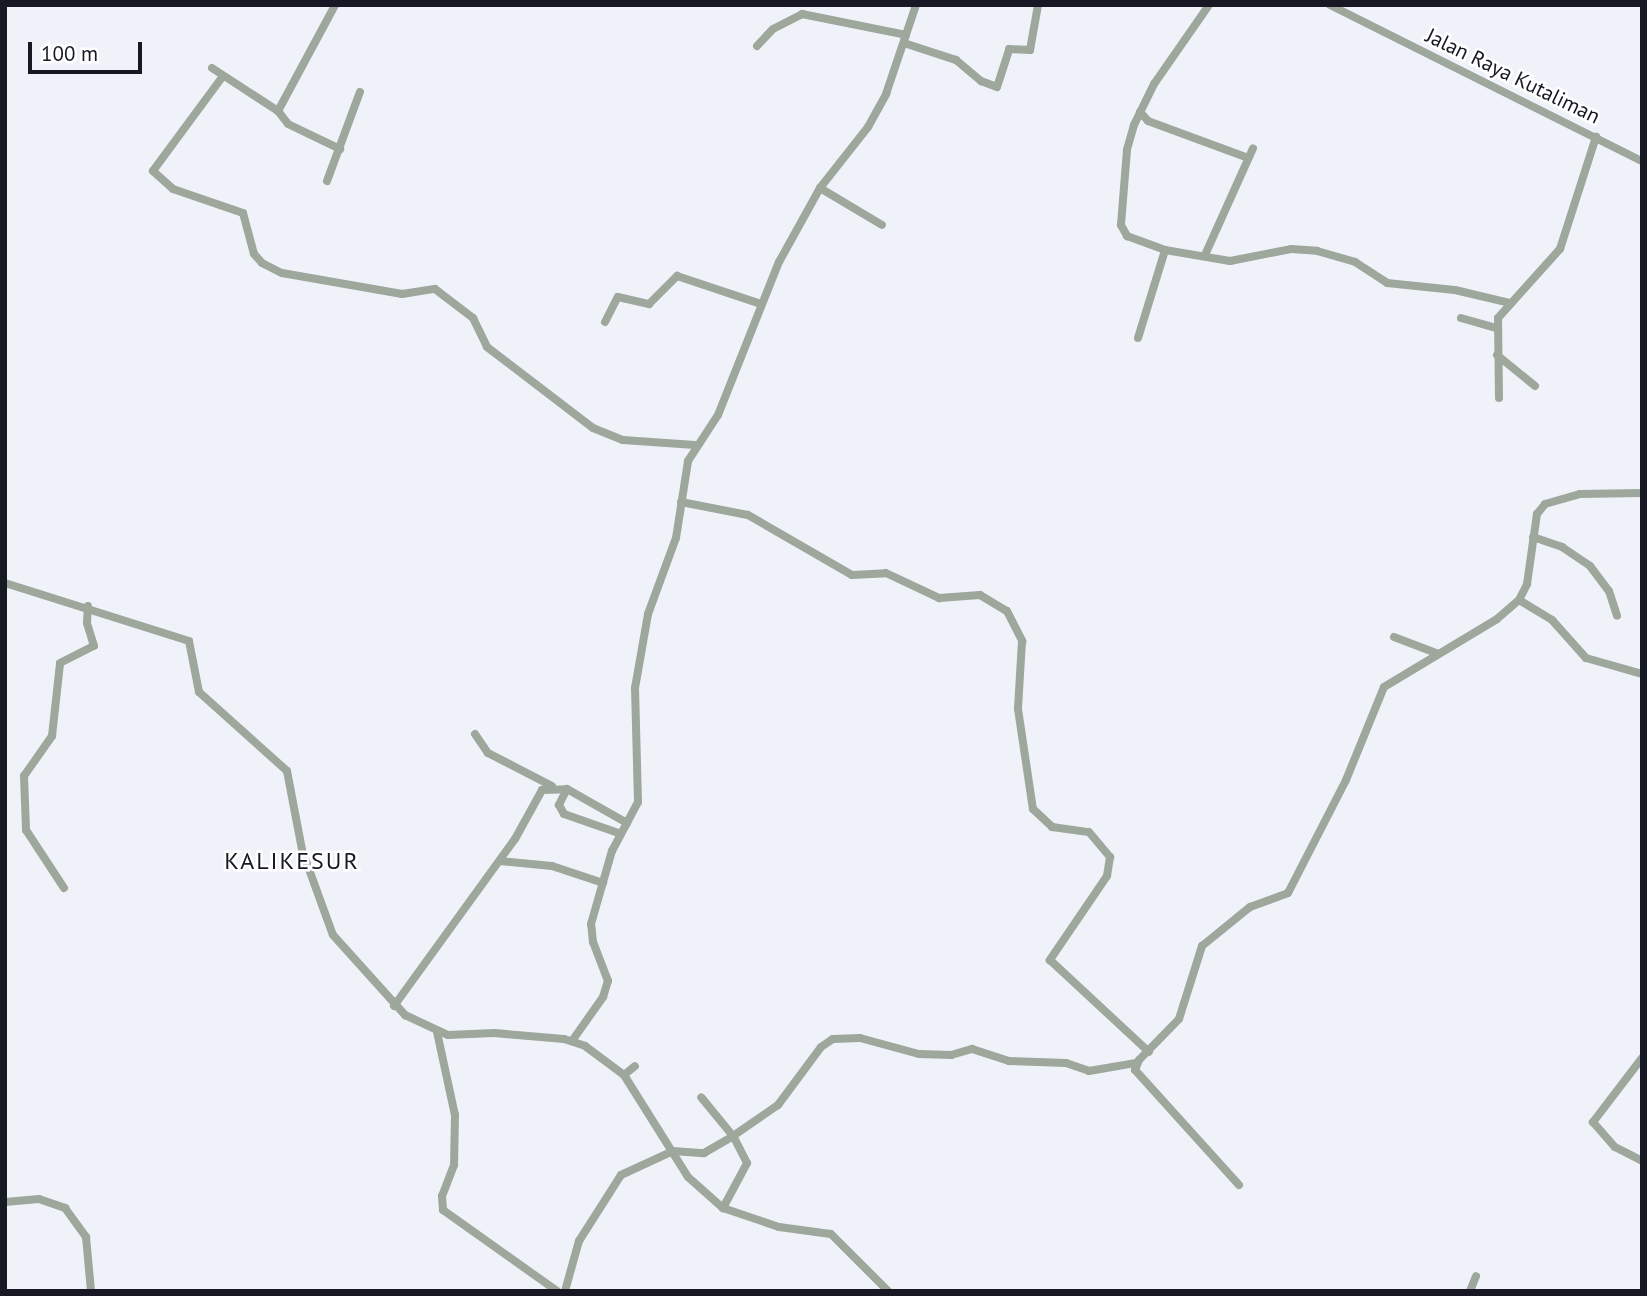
<!DOCTYPE html>
<html>
<head>
<meta charset="utf-8">
<style>
  body { margin:0 }
  #map { position:relative; width:1647px; height:1296px; overflow:hidden; background:#f0f2f9; font-family:"PT Sans",sans-serif }
  div>[style] { position:absolute }
  .minor>* { height:8px; margin:-4px; padding:0 4px; transform-origin:4px; border-radius:4px; background:#9da79b }
  span { translate:-50% -50%; white-space:nowrap; text-align:center; line-height:1.15; -webkit-text-stroke:5px #fff; paint-order:stroke }
  .street-label { font-size:21px; color:#161824 }
  .quarter-label { font-size:24px; color:#161824; letter-spacing:2px }
  .frame { position:absolute; inset:0; border:7px solid #161824; pointer-events:none }
  .scale { position:absolute; left:28px; top:42px; width:114px; height:32px; box-sizing:border-box; border:4px solid #161824; border-top:0; padding-left:9px; font-size:21px; line-height:24px; white-space:nowrap; color:#161824; -webkit-text-stroke:5px #fff; paint-order:stroke }
</style>
</head>
<body>
<div id="map">
  <div class="minor">
    <div style="left:1209px;top:5px;width:96px;rotate:124.8deg"></div>
    <div style="left:1154px;top:84px;width:46px;rotate:116deg"></div>
    <div style="left:1134px;top:125px;width:26px;rotate:106deg"></div>
    <div style="left:1127px;top:150px;width:75px;rotate:94.6deg"></div>
    <div style="left:1121px;top:225px;width:13px;rotate:61deg"></div>
    <div style="left:1127px;top:236px;width:40px;rotate:20.2deg"></div>
    <div style="left:1165px;top:250px;width:66px;rotate:9.6deg"></div>
    <div style="left:1230px;top:261px;width:62px;rotate:-11.1deg"></div>
    <div style="left:1291px;top:249px;width:26px;rotate:4deg"></div>
    <div style="left:1317px;top:251px;width:40px;rotate:16deg"></div>
    <div style="left:1355px;top:262px;width:38px;rotate:33deg"></div>
    <div style="left:1387px;top:283px;width:68px;rotate:5.9deg"></div>
    <div style="left:1455px;top:290px;width:57px;rotate:13.3deg"></div>
    <div style="left:1330px;top:5px;width:349px;rotate:26.6deg"></div>
    <div style="left:904px;top:43px;width:55px;rotate:18.1deg"></div>
    <div style="left:956px;top:60px;width:33px;rotate:40deg"></div>
    <div style="left:981px;top:81px;width:17px;rotate:21deg"></div>
    <div style="left:997px;top:87px;width:40px;rotate:-72deg"></div>
    <div style="left:1009px;top:49px;width:21px;rotate:3deg"></div>
    <div style="left:1030px;top:50px;width:46px;rotate:-79.9deg"></div>
    <div style="left:757px;top:46px;width:23px;rotate:-47deg"></div>
    <div style="left:773px;top:29px;width:33px;rotate:-27deg"></div>
    <div style="left:802px;top:14px;width:106px;rotate:11.4deg"></div>
    <div style="left:212px;top:68px;width:79px;rotate:33.1deg"></div>
    <div style="left:278px;top:111px;width:16px;rotate:52deg"></div>
    <div style="left:288px;top:124px;width:58px;rotate:25.7deg"></div>
    <div style="left:223px;top:76px;width:118px;rotate:126.4deg"></div>
    <div style="left:153px;top:171px;width:27px;rotate:42deg"></div>
    <div style="left:173px;top:189px;width:74px;rotate:18.9deg"></div>
    <div style="left:243px;top:213px;width:42px;rotate:75deg"></div>
    <div style="left:254px;top:254px;width:12px;rotate:48deg"></div>
    <div style="left:262px;top:263px;width:22px;rotate:27deg"></div>
    <div style="left:282px;top:273px;width:122px;rotate:9.9deg"></div>
    <div style="left:402px;top:294px;width:33px;rotate:-9deg"></div>
    <div style="left:435px;top:289px;width:48px;rotate:37.3deg"></div>
    <div style="left:473px;top:318px;width:32px;rotate:64deg"></div>
    <div style="left:487px;top:347px;width:133px;rotate:37.4deg"></div>
    <div style="left:593px;top:428px;width:32px;rotate:22deg"></div>
    <div style="left:623px;top:440px;width:72px;rotate:4deg"></div>
    <div style="left:278px;top:111px;width:120px;rotate:-61.7deg"></div>
    <div style="left:1140px;top:112px;width:12px;rotate:48deg"></div>
    <div style="left:1148px;top:121px;width:107px;rotate:20.3deg"></div>
    <div style="left:327px;top:181px;width:95px;rotate:-69.7deg"></div>
    <div style="left:820px;top:188px;width:72px;rotate:30.8deg"></div>
    <div style="left:1205px;top:255px;width:117px;rotate:-65.8deg"></div>
    <div style="left:1461px;top:318px;width:37px;rotate:16deg"></div>
    <div style="left:605px;top:322px;width:28px;rotate:-63deg"></div>
    <div style="left:618px;top:297px;width:32px;rotate:13deg"></div>
    <div style="left:649px;top:304px;width:40px;rotate:-45deg"></div>
    <div style="left:677px;top:276px;width:89px;rotate:18.4deg"></div>
    <div style="left:1138px;top:338px;width:92px;rotate:-72.9deg"></div>
    <div style="left:1497px;top:355px;width:49px;rotate:39.2deg"></div>
    <div style="left:1499px;top:398px;width:80px;rotate:-90.7deg"></div>
    <div style="left:1498px;top:318px;width:93px;rotate:-48.1deg"></div>
    <div style="left:1560px;top:249px;width:118px;rotate:-72.2deg"></div>
    <div style="left:681px;top:502px;width:68px;rotate:11deg"></div>
    <div style="left:748px;top:515px;width:120px;rotate:30deg"></div>
    <div style="left:852px;top:575px;width:34px;rotate:-3deg"></div>
    <div style="left:886px;top:573px;width:59px;rotate:25.3deg"></div>
    <div style="left:939px;top:598px;width:41px;rotate:-4.2deg"></div>
    <div style="left:980px;top:595px;width:31px;rotate:31deg"></div>
    <div style="left:1007px;top:611px;width:34px;rotate:63deg"></div>
    <div style="left:1022px;top:641px;width:68px;rotate:93.4deg"></div>
    <div style="left:1018px;top:709px;width:101px;rotate:81.5deg"></div>
    <div style="left:1033px;top:809px;width:26px;rotate:43deg"></div>
    <div style="left:1052px;top:827px;width:37px;rotate:8deg"></div>
    <div style="left:1089px;top:832px;width:33px;rotate:50deg"></div>
    <div style="left:1110px;top:857px;width:19px;rotate:99deg"></div>
    <div style="left:1107px;top:876px;width:102px;rotate:124.2deg"></div>
    <div style="left:1050px;top:960px;width:135px;rotate:42.9deg"></div>
    <div style="left:1533px;top:537px;width:31px;rotate:19deg"></div>
    <div style="left:1562px;top:547px;width:34px;rotate:34deg"></div>
    <div style="left:1590px;top:566px;width:31px;rotate:53deg"></div>
    <div style="left:1609px;top:591px;width:26px;rotate:72deg"></div>
    <div style="left:5px;top:583px;width:193px;rotate:17.5deg"></div>
    <div style="left:189px;top:641px;width:52px;rotate:78.9deg"></div>
    <div style="left:199px;top:692px;width:118px;rotate:41.9deg"></div>
    <div style="left:287px;top:771px;width:80px;rotate:79.2deg"></div>
    <div style="left:302px;top:850px;width:90px;rotate:70deg"></div>
    <div style="left:333px;top:935px;width:108px;rotate:48deg"></div>
    <div style="left:405px;top:1015px;width:47px;rotate:24.9deg"></div>
    <div style="left:448px;top:1035px;width:46px;rotate:-2.5deg"></div>
    <div style="left:494px;top:1033px;width:70px;rotate:4.9deg"></div>
    <div style="left:564px;top:1039px;width:22px;rotate:18deg"></div>
    <div style="left:585px;top:1046px;width:49px;rotate:36.6deg"></div>
    <div style="left:624px;top:1075px;width:120px;rotate:57.9deg"></div>
    <div style="left:688px;top:1177px;width:47px;rotate:41.5deg"></div>
    <div style="left:723px;top:1208px;width:59px;rotate:18.7deg"></div>
    <div style="left:779px;top:1227px;width:52px;rotate:7.7deg"></div>
    <div style="left:831px;top:1234px;width:81px;rotate:45deg"></div>
    <div style="left:1519px;top:600px;width:39px;rotate:31deg"></div>
    <div style="left:1552px;top:620px;width:51px;rotate:48.2deg"></div>
    <div style="left:1586px;top:658px;width:58px;rotate:15.9deg"></div>
    <div style="left:1394px;top:637px;width:45px;rotate:20.9deg"></div>
    <div style="left:475px;top:734px;width:23px;rotate:56deg"></div>
    <div style="left:488px;top:753px;width:72px;rotate:27.3deg"></div>
    <div style="left:567px;top:789px;width:18px;rotate:117deg"></div>
    <div style="left:559px;top:805px;width:10px;rotate:61deg"></div>
    <div style="left:564px;top:814px;width:60px;rotate:19.3deg"></div>
    <div style="left:500px;top:861px;width:52px;rotate:5.5deg"></div>
    <div style="left:552px;top:866px;width:54px;rotate:18.4deg"></div>
    <div style="left:64px;top:888px;width:69px;rotate:-123.2deg"></div>
    <div style="left:26px;top:830px;width:54px;rotate:-92.1deg"></div>
    <div style="left:24px;top:776px;width:49px;rotate:-55deg"></div>
    <div style="left:52px;top:736px;width:73px;rotate:-83.7deg"></div>
    <div style="left:60px;top:663px;width:38px;rotate:-27deg"></div>
    <div style="left:94px;top:646px;width:24px;rotate:-107deg"></div>
    <div style="left:87px;top:623px;width:17px;rotate:-87deg"></div>
    <div style="left:394px;top:1006px;width:206px;rotate:-54.1deg"></div>
    <div style="left:515px;top:839px;width:56px;rotate:-61.1deg"></div>
    <div style="left:542px;top:790px;width:25px;rotate:-2deg"></div>
    <div style="left:567px;top:789px;width:69px;rotate:29.5deg"></div>
    <div style="left:437px;top:1032px;width:85px;rotate:77.8deg"></div>
    <div style="left:455px;top:1115px;width:50px;rotate:91.1deg"></div>
    <div style="left:454px;top:1165px;width:33px;rotate:111deg"></div>
    <div style="left:442px;top:1196px;width:14px;rotate:86deg"></div>
    <div style="left:443px;top:1210px;width:140px;rotate:35.4deg"></div>
    <div style="left:572px;top:1041px;width:54px;rotate:-54.8deg"></div>
    <div style="left:603px;top:997px;width:17px;rotate:-73deg"></div>
    <div style="left:608px;top:981px;width:42px;rotate:-111deg"></div>
    <div style="left:593px;top:942px;width:18px;rotate:-96deg"></div>
    <div style="left:591px;top:924px;width:76px;rotate:-74deg"></div>
    <div style="left:612px;top:851px;width:55px;rotate:-62deg"></div>
    <div style="left:638px;top:802px;width:114px;rotate:-91.5deg"></div>
    <div style="left:635px;top:688px;width:75px;rotate:-80deg"></div>
    <div style="left:648px;top:614px;width:81px;rotate:-69.8deg"></div>
    <div style="left:676px;top:538px;width:78px;rotate:-81.1deg"></div>
    <div style="left:688px;top:461px;width:55px;rotate:-56.9deg"></div>
    <div style="left:718px;top:415px;width:165px;rotate:-68.3deg"></div>
    <div style="left:779px;top:262px;width:85px;rotate:-61deg"></div>
    <div style="left:820px;top:188px;width:78px;rotate:-51.8deg"></div>
    <div style="left:868px;top:127px;width:38px;rotate:-61deg"></div>
    <div style="left:886px;top:94px;width:94px;rotate:-71.4deg"></div>
    <div style="left:1642px;top:1058px;width:81px;rotate:127.4deg"></div>
    <div style="left:1593px;top:1122px;width:33px;rotate:49deg"></div>
    <div style="left:1615px;top:1147px;width:30px;rotate:27deg"></div>
    <div style="left:624px;top:1075px;width:14px;rotate:-39deg"></div>
    <div style="left:1239px;top:1185px;width:155px;rotate:-132.1deg"></div>
    <div style="left:1135px;top:1070px;width:11px;rotate:-68deg"></div>
    <div style="left:1139px;top:1060px;width:57px;rotate:-45.7deg"></div>
    <div style="left:1179px;top:1019px;width:77px;rotate:-72.5deg"></div>
    <div style="left:1202px;top:946px;width:62px;rotate:-39.1deg"></div>
    <div style="left:1250px;top:907px;width:40px;rotate:-20.2deg"></div>
    <div style="left:1288px;top:893px;width:127px;rotate:-62.8deg"></div>
    <div style="left:1346px;top:780px;width:100px;rotate:-67.8deg"></div>
    <div style="left:1384px;top:687px;width:132px;rotate:-31deg"></div>
    <div style="left:1497px;top:619px;width:29px;rotate:-41deg"></div>
    <div style="left:1519px;top:600px;width:18px;rotate:-63deg"></div>
    <div style="left:1527px;top:584px;width:71px;rotate:-81.9deg"></div>
    <div style="left:1537px;top:514px;width:13px;rotate:-51deg"></div>
    <div style="left:1545px;top:504px;width:36px;rotate:-16deg"></div>
    <div style="left:1580px;top:494px;width:62px;rotate:-0.9deg"></div>
    <div style="left:5px;top:1202px;width:34px;rotate:-5deg"></div>
    <div style="left:39px;top:1199px;width:28px;rotate:19deg"></div>
    <div style="left:65px;top:1208px;width:36px;rotate:54deg"></div>
    <div style="left:86px;top:1237px;width:54px;rotate:84.7deg"></div>
    <div style="left:723px;top:1208px;width:51px;rotate:-61.9deg"></div>
    <div style="left:747px;top:1163px;width:30px;rotate:-117deg"></div>
    <div style="left:733px;top:1136px;width:55px;rotate:-34.6deg"></div>
    <div style="left:778px;top:1105px;width:72px;rotate:-53.4deg"></div>
    <div style="left:821px;top:1047px;width:14px;rotate:-34deg"></div>
    <div style="left:833px;top:1039px;width:27px;rotate:-2deg"></div>
    <div style="left:860px;top:1038px;width:61px;rotate:15.2deg"></div>
    <div style="left:919px;top:1054px;width:32px;rotate:2deg"></div>
    <div style="left:951px;top:1055px;width:22px;rotate:-16deg"></div>
    <div style="left:972px;top:1049px;width:39px;rotate:18deg"></div>
    <div style="left:1009px;top:1061px;width:57px;rotate:2deg"></div>
    <div style="left:1066px;top:1063px;width:24px;rotate:19deg"></div>
    <div style="left:1089px;top:1071px;width:48px;rotate:-9.7deg"></div>
    <div style="left:565px;top:1291px;width:52px;rotate:-74.4deg"></div>
    <div style="left:579px;top:1241px;width:78px;rotate:-57.5deg"></div>
    <div style="left:621px;top:1175px;width:57px;rotate:-24.8deg"></div>
    <div style="left:673px;top:1151px;width:31px;rotate:4deg"></div>
    <div style="left:704px;top:1153px;width:34px;rotate:-30deg"></div>
    <div style="left:733px;top:1136px;width:50px;rotate:-129.4deg"></div>
    <div style="left:1470px;top:1291px;width:16px;rotate:-68deg"></div>
  </div>
  <div class="street-label">
    <span style="left:1513px;top:76px;rotate:26deg">Jalan Raya Kutaliman</span>
  </div>
  <div class="quarter-label">
    <span style="left:292px;top:861px">KALIKESUR</span>
  </div>
  <div class="frame"></div>
  <div class="scale">100 m</div>
</div>
</body>
</html>
